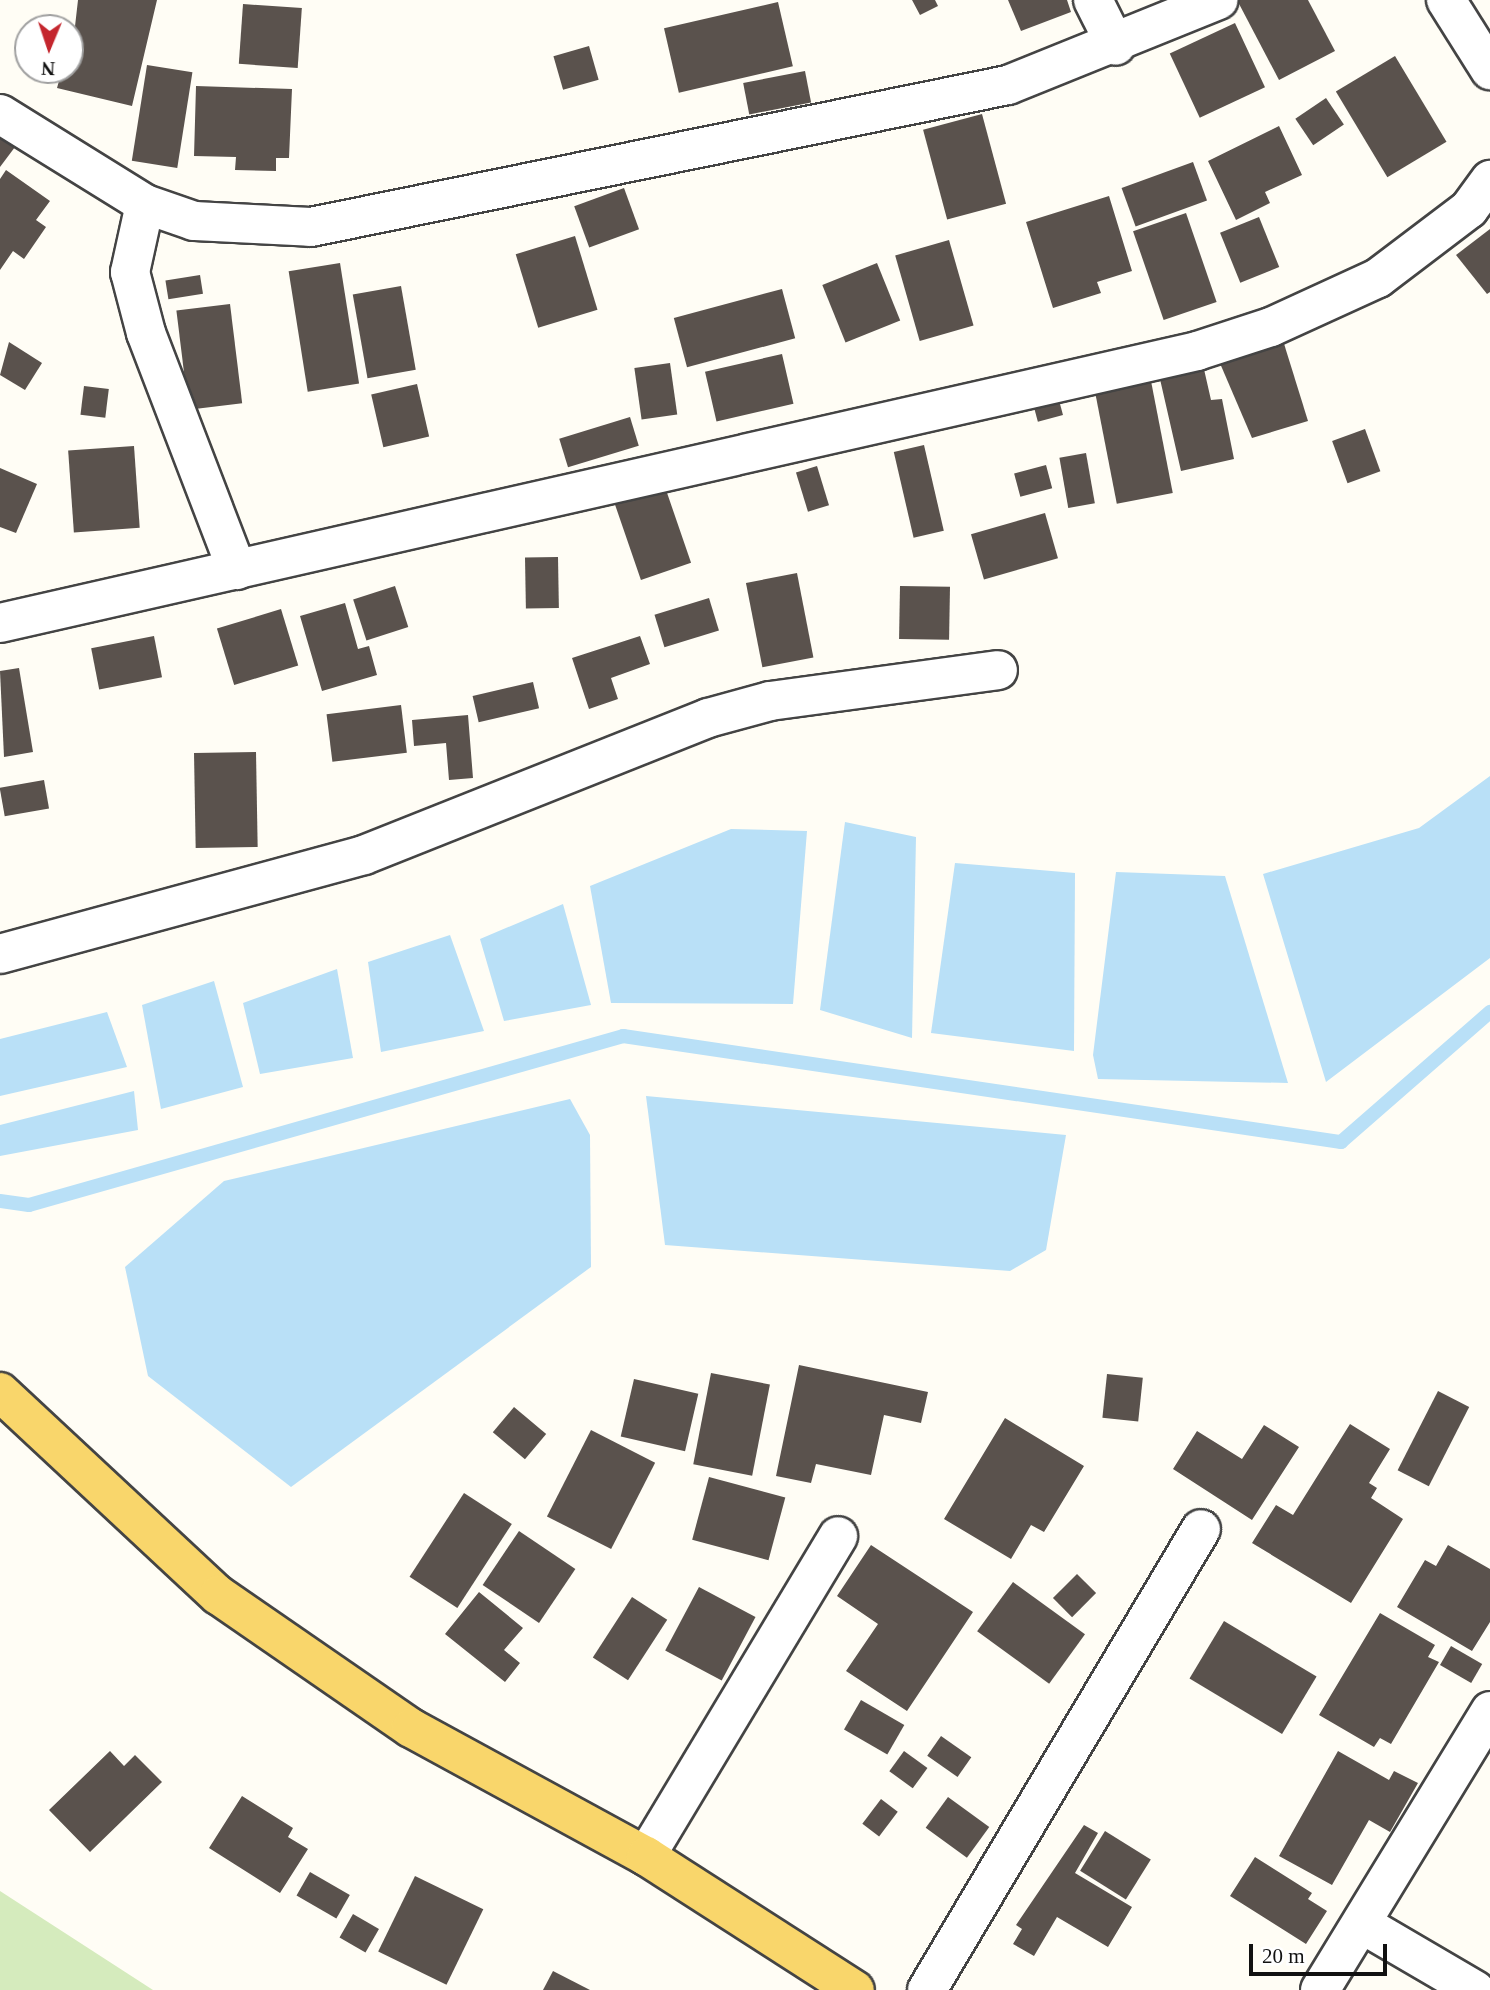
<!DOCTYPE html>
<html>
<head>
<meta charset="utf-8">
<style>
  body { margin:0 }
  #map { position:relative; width:1490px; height:1990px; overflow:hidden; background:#fffdf5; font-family:Georgia,serif }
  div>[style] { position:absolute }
  .green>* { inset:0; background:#d5ebbd }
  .water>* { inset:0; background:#b9e0f7 }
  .stream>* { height:14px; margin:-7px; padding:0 7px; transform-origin:7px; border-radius:7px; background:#b9e0f7 }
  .building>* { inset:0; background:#5a524d; transform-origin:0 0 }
  .roads { filter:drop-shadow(2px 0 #444) drop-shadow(-2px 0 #444) drop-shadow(0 2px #444) drop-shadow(0 -2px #444) }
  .minor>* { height:38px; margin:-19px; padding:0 19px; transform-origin:19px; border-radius:19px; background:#fff }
  .major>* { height:38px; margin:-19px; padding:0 19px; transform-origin:19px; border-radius:19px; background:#f9d66b }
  span { translate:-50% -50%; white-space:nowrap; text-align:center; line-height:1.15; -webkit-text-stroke:7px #fff; paint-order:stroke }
  .north { position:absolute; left:14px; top:14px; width:70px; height:70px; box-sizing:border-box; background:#fff; border:2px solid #a0a0a0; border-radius:50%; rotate:182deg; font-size:19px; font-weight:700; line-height:28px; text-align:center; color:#111 }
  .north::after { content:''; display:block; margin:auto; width:24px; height:32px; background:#c4262e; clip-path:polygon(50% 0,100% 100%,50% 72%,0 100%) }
  .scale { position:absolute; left:1249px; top:1944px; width:138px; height:32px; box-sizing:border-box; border:4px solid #111; border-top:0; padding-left:9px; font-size:21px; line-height:24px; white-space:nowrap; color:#111; -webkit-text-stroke:5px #fff; paint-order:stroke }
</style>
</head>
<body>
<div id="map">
  <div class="green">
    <div style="clip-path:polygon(0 1891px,153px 1990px,0 1990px)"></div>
  </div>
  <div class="water">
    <div style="clip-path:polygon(1490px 776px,1490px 958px,1326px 1082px,1263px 874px,1419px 828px)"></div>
    <div style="clip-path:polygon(845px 822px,916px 837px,912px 1038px,820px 1010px)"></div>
    <div style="clip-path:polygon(731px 829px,807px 831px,793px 1004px,611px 1003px,590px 886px)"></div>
    <div style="clip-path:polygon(955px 863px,1075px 873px,1074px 1051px,931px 1033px)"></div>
    <div style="clip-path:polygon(1116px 872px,1225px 876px,1288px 1083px,1098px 1079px,1093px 1055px)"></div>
    <div style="clip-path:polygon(563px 904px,591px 1005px,504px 1021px,480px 939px)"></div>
    <div style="clip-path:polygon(450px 935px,484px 1031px,381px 1052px,368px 962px)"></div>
    <div style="clip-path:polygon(337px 969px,353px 1058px,260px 1074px,243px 1003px)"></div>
    <div style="clip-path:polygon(214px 981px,243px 1087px,161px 1109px,142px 1005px)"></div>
    <div style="clip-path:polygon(107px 1012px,127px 1067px,0 1096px,0 1039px)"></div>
    <div style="clip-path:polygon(134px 1091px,138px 1130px,0 1156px,0 1125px)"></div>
    <div style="clip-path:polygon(646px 1096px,1066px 1135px,1046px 1250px,1010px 1271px,665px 1245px)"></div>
    <div style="clip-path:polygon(570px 1099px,590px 1135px,591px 1267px,291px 1487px,148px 1376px,125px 1267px,224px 1181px)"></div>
  </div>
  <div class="stream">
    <div style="left:0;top:1201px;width:29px;rotate:8deg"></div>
    <div style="left:29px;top:1205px;width:618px;rotate:-15.88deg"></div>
    <div style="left:623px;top:1036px;width:726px;rotate:8.4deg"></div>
    <div style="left:1341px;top:1142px;width:198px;rotate:-41.1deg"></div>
  </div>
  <div class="building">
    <div style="clip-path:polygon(78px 0,157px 0,132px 106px,57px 88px,62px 70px,70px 70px)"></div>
    <div style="clip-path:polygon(912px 0,935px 0,938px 6px,920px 15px)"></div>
    <div style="clip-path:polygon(1008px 0,1067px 0,1071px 12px,1021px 31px)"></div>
    <div style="clip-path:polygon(1237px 0,1308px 0,1335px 51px,1279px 80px)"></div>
    <div style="left:778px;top:2px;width:66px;height:117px;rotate:77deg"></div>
    <div style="left:243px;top:4px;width:59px;height:60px;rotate:4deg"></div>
    <div style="left:1235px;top:23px;width:71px;height:72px;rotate:65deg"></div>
    <div style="left:589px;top:46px;width:35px;height:37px;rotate:74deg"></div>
    <div style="left:1395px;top:56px;width:100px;height:69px;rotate:59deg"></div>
    <div style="left:147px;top:65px;width:46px;height:97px;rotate:9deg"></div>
    <div style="left:805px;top:71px;width:32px;height:63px;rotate:79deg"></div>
    <div style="clip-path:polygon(196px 86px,292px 89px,289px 158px,276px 158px,276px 171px,235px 170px,236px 157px,194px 156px)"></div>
    <div style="left:1326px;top:98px;width:32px;height:37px;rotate:56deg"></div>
    <div style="left:982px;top:114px;width:93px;height:61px;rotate:75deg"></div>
    <div style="clip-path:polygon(1279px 126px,1302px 175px,1265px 192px,1270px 203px,1236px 220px,1208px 161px)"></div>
    <div style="clip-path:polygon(0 136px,15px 147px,0 167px)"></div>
    <div style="left:1193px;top:162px;width:41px;height:76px;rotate:70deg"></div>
    <div style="clip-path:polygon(6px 170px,50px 201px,36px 220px,46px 227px,24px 259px,13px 251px,0 270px,0 179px)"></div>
    <div style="left:624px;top:188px;width:44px;height:53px;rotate:70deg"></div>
    <div style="clip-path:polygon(1109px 196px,1132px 271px,1097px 282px,1101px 293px,1053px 308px,1026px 222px)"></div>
    <div style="left:1186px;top:213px;width:94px;height:56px;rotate:71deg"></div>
    <div style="left:1259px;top:217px;width:54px;height:42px;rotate:68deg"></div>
    <div style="clip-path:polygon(1490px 229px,1490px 292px,1487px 294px,1456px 255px)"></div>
    <div style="left:575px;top:236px;width:77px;height:62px;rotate:73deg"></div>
    <div style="left:949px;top:240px;width:89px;height:56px;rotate:74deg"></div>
    <div style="left:340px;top:263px;width:122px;height:52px;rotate:81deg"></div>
    <div style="left:877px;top:263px;width:62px;height:59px;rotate:68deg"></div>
    <div style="left:200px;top:275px;width:19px;height:35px;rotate:81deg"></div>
    <div style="left:401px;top:286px;width:85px;height:49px;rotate:80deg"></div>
    <div style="left:782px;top:289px;width:51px;height:112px;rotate:75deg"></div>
    <div style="left:230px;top:304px;width:100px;height:54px;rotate:83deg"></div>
    <div style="clip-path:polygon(1281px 334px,1308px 421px,1252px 438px,1216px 354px)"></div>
    <div style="clip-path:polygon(9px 342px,42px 363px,25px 390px,0 375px)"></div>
    <div style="left:782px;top:354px;width:51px;height:79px;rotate:77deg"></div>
    <div style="clip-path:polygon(1201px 356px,1211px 400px,1222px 399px,1234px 459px,1181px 471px,1157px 366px)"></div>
    <div style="left:670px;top:363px;width:52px;height:36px;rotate:82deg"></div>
    <div style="left:1151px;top:381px;width:114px;height:57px;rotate:79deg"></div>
    <div style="left:417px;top:384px;width:54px;height:47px;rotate:77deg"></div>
    <div style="left:84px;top:386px;width:25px;height:29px;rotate:7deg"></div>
    <div style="left:1056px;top:389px;width:27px;height:26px;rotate:75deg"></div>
    <div style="left:630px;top:417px;width:30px;height:74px;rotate:73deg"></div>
    <div style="left:1365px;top:429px;width:45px;height:35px;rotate:70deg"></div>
    <div style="left:924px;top:445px;width:88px;height:31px;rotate:77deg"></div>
    <div style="left:134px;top:446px;width:82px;height:66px;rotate:86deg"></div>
    <div style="left:1086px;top:453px;width:51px;height:27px;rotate:80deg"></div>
    <div style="left:1046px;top:465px;width:24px;height:33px;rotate:75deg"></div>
    <div style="left:817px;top:466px;width:41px;height:22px;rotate:73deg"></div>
    <div style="clip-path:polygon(0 468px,37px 484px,16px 533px,0 527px)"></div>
    <div style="left:665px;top:487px;width:80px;height:53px;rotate:71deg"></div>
    <div style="left:1045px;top:513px;width:47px;height:77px;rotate:74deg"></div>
    <div style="left:558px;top:557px;width:51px;height:33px;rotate:89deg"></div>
    <div style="left:797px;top:573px;width:86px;height:52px;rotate:79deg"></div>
    <div style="left:395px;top:586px;width:43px;height:44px;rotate:72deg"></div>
    <div style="left:900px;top:586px;width:50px;height:53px;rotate:1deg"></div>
    <div style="left:709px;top:598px;width:34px;height:57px;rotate:73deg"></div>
    <div style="clip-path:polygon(345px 603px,358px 649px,369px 646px,377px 675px,322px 691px,300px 616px)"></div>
    <div style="left:281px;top:609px;width:59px;height:67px;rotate:73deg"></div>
    <div style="left:154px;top:636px;width:42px;height:64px;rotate:79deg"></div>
    <div style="clip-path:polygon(640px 636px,650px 664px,611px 678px,618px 699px,589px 709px,572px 658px)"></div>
    <div style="clip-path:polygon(19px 668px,33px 752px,4px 757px,0 671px)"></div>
    <div style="left:533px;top:682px;width:27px;height:62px;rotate:77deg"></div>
    <div style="left:401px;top:705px;width:48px;height:75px;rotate:83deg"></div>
    <div style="clip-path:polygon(468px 715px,473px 778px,449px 780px,446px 743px,414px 746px,412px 720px)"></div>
    <div style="left:256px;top:752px;width:95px;height:62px;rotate:89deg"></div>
    <div style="left:44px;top:780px;width:29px;height:45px;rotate:80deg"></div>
    <div style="clip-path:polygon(799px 1365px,928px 1392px,921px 1423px,884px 1415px,871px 1475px,816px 1464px,811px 1483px,776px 1476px)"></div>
    <div style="left:711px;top:1373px;width:60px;height:93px;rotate:11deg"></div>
    <div style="left:1107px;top:1374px;width:36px;height:44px;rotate:6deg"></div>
    <div style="left:634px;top:1379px;width:66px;height:59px;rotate:13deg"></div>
    <div style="left:1438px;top:1391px;width:35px;height:89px;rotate:27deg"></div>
    <div style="left:514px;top:1407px;width:42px;height:33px;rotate:40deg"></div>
    <div style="clip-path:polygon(1005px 1418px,1084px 1466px,1044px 1532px,1031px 1525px,1011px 1559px,944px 1519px)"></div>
    <div style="clip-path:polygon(1350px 1424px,1390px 1449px,1369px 1483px,1377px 1488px,1371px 1498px,1403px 1519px,1351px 1603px,1252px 1543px,1276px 1505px,1293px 1515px)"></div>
    <div style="clip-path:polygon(1264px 1425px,1299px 1447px,1252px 1520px,1173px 1469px,1197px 1431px,1242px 1459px)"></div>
    <div style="left:591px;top:1430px;width:72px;height:97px;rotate:27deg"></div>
    <div style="left:709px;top:1477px;width:79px;height:65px;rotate:15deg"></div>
    <div style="left:464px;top:1493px;width:57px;height:100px;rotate:33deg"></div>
    <div style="left:519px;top:1531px;width:68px;height:65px;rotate:34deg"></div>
    <div style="clip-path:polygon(871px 1545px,973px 1612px,907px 1711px,846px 1671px,878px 1624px,837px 1596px)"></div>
    <div style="clip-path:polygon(1448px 1545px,1490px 1569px,1490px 1622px,1472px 1651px,1397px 1607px,1425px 1560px,1436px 1566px)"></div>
    <div style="left:1077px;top:1574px;width:27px;height:34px;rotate:45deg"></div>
    <div style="left:1013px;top:1582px;width:89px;height:61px;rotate:36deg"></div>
    <div style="left:699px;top:1587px;width:64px;height:72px;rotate:28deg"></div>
    <div style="clip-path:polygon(479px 1592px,523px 1628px,504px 1650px,520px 1663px,505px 1682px,445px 1634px)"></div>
    <div style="left:632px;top:1597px;width:42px;height:72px;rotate:33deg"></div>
    <div style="clip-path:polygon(1380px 1613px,1435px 1645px,1428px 1657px,1439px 1662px,1391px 1744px,1380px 1738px,1374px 1747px,1319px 1715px)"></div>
    <div style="left:1224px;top:1621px;width:108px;height:67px;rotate:31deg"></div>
    <div style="left:1451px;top:1646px;width:36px;height:22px;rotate:30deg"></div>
    <div style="left:861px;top:1700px;width:50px;height:34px;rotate:30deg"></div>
    <div style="left:941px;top:1736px;width:37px;height:24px;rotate:35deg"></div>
    <div style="clip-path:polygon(110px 1751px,124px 1766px,135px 1755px,162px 1782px,90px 1852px,49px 1810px)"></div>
    <div style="left:904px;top:1751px;width:29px;height:25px;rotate:36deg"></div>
    <div style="clip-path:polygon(1338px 1751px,1389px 1780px,1394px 1771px,1418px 1783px,1390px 1832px,1369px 1820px,1332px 1885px,1279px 1856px)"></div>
    <div style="clip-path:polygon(242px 1796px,293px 1828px,288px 1837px,308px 1849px,280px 1893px,209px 1848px)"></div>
    <div style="left:948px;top:1797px;width:51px;height:38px;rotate:36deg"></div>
    <div style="left:881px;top:1799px;width:21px;height:31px;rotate:37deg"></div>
    <div style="clip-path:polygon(1084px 1825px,1098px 1833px,1075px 1873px,1132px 1907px,1108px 1947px,1057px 1917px,1034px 1956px,1013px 1944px,1022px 1929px,1016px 1925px)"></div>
    <div style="left:1105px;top:1831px;width:54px;height:47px;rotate:32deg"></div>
    <div style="clip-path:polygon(1255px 1857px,1312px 1893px,1308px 1899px,1327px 1911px,1306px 1944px,1230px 1896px)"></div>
    <div style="left:310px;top:1872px;width:46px;height:27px;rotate:30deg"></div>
    <div style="left:415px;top:1876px;width:76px;height:84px;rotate:26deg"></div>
    <div style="left:353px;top:1914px;width:30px;height:27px;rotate:30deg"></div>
    <div style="clip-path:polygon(553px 1971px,590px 1990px,543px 1990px)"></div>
  </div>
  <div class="roads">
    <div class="minor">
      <div style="left:1093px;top:0;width:51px;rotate:63.4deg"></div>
      <div style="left:1446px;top:0;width:83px;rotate:57.8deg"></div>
      <div style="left:0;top:114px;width:171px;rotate:31.8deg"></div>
      <div style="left:145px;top:204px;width:52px;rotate:19.1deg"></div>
      <div style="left:194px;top:221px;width:117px;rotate:2.9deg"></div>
      <div style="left:311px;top:227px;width:711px;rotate:-11.52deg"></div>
      <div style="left:1008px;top:85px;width:227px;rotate:-22deg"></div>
      <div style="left:145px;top:204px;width:70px;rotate:102.4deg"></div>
      <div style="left:130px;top:272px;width:63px;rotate:75.3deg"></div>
      <div style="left:146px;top:333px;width:254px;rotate:69deg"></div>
      <div style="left:0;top:623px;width:1228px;rotate:-12.8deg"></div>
      <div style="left:1197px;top:351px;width:78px;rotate:-18deg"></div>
      <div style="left:1271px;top:327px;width:118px;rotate:-24.6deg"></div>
      <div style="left:1378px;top:278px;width:114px;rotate:-37.2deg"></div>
      <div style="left:1469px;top:209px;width:36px;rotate:-54deg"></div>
      <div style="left:0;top:954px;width:377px;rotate:-15.2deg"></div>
      <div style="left:364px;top:855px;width:370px;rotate:-21.7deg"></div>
      <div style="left:708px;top:718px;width:64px;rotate:-15.3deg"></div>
      <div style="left:770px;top:701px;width:230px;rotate:-7.7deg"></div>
      <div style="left:646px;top:1856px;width:373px;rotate:-59deg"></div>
      <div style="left:1362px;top:1924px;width:131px;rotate:30.3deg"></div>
      <div style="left:927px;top:1990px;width:536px;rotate:-59.27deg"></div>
      <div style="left:1320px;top:1990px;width:327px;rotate:-58.6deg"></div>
    </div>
    <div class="major">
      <div style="left:0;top:1392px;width:298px;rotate:43deg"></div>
      <div style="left:218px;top:1595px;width:234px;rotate:34.6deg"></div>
      <div style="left:411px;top:1728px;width:268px;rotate:28.6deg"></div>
      <div style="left:646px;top:1856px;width:248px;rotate:32.7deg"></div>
    </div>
  </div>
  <div class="north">N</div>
  <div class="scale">20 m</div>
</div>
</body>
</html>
